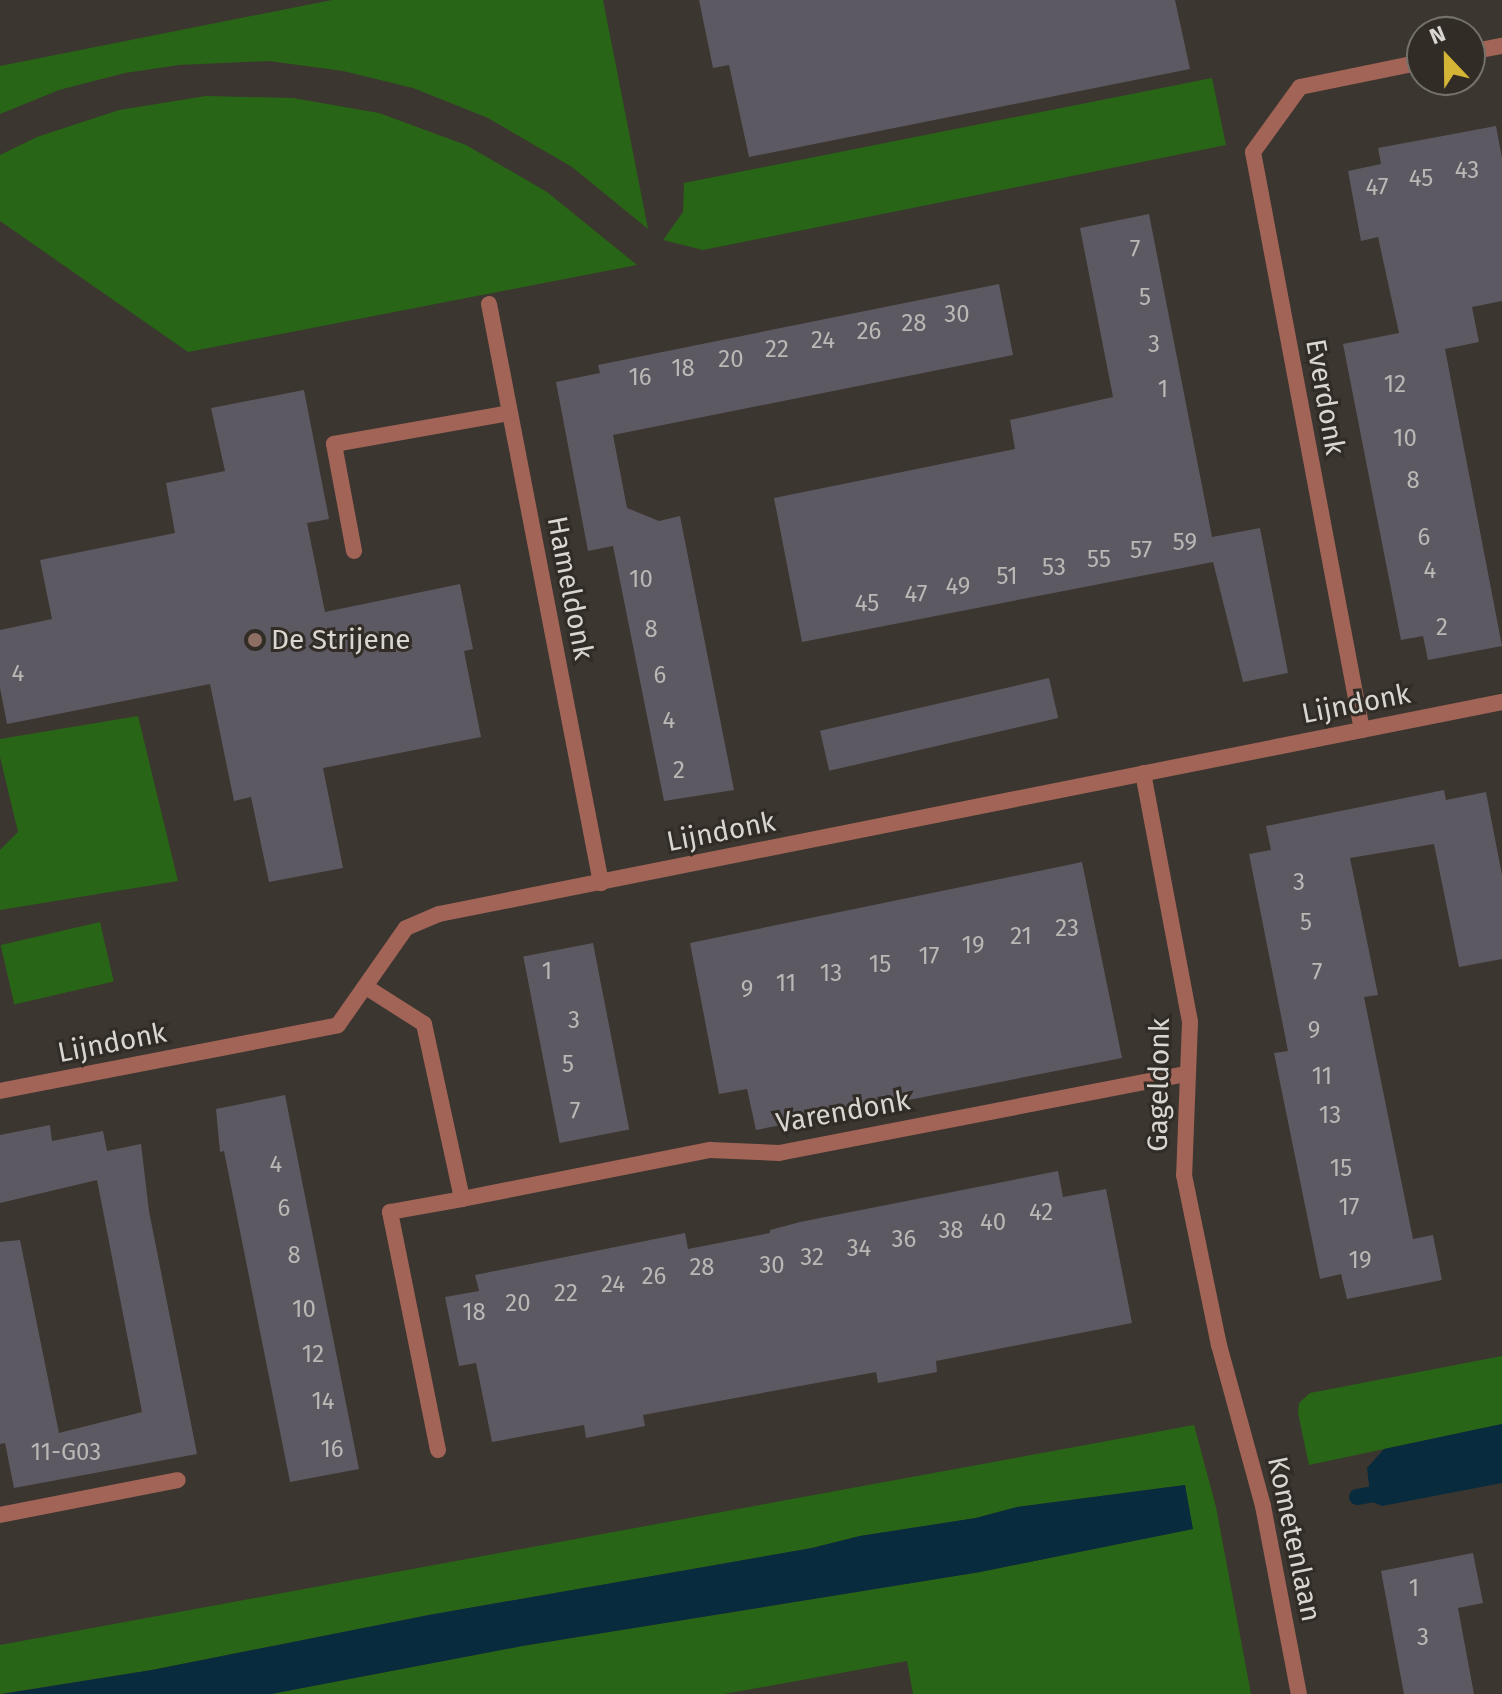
<!DOCTYPE html>
<html>
<head>
<meta charset="utf-8">
<style>
  body { margin:0 }
  #map { position:relative; width:1502px; height:1694px; overflow:hidden; background:#3b362f; font-family:"Fira Sans",sans-serif }
  div>[style] { position:absolute }
  .green>* { inset:0; background:#296516; transform-origin:0 0 }
  .water>* { inset:0; background:#082b3d }
  .stream>* { height:16px; margin:-8px; padding:0 8px; transform-origin:8px; border-radius:8px; background:#082b3d }
  .building>* { inset:0; background:#5d5962; transform-origin:0 0 }
  .service>* { height:16px; margin:-8px; padding:0 8px; transform-origin:8px; border-radius:8px; background:#a36458 }
  .minor>* { height:16px; margin:-8px; padding:0 8px; transform-origin:8px; border-radius:8px; background:#a36458 }
  .dots>* { width:22px; height:22px; translate:-50% -50%; box-sizing:border-box; border:4px solid #312c25; border-radius:50% }
  span { translate:-50% -50%; white-space:nowrap; text-align:center; line-height:1.15; -webkit-text-stroke:6px #312c25; paint-order:stroke }
  .number-label { font-size:24px; color:#bab7b5 }
  .number-label span { -webkit-text-stroke-width:0 }
  .street-label { font-size:28px; color:#d9d6d1 }
  .poi-label { font-size:28px; color:#d9d6d1 }
  .left { translate:0 -50%; text-align:left }
  .north { position:absolute; left:1406px; top:16px; width:80px; height:80px; box-sizing:border-box; background:#312c25; border:2px solid #74706a; border-radius:50%; rotate:338deg; font-size:22px; font-weight:700; line-height:32px; text-align:center; color:#d9d6d1 }
  .north::after { content:''; display:block; margin:auto; width:28px; height:36px; background:#d5b535; clip-path:polygon(50% 0,100% 100%,50% 72%,0 100%) }
</style>
</head>
<body>
<div id="map">
  <div class="green">
    <div style="clip-path:polygon(332px 0,603px 0,648px 229px,572px 167px,488px 118px,413px 88px,343px 71px,269px 61px,179px 65px,125px 73px,59px 90px,0 114px,0 66px)"></div>
    <div style="clip-path:polygon(1212px 78px,1226px 145px,703px 250px,663px 240px,683px 212px,684px 183px)"></div>
    <div style="clip-path:polygon(206px 96px,293px 98px,379px 113px,466px 145px,547px 192px,637px 265px,188px 352px,0 221px,0 155px,37px 137px,119px 110px)"></div>
    <div style="clip-path:polygon(138px 716px,178px 881px,0 910px,0 850px,18px 832px,0 757px,0 739px)"></div>
    <div style="left:100px;top:922px;width:61px;height:102px;rotate:77deg"></div>
    <div style="clip-path:polygon(1502px 1356px,1502px 1424px,1309px 1465px,1298px 1413px,1299px 1403px,1310px 1393px)"></div>
    <div style="clip-path:polygon(1194px 1425px,1216px 1507px,1251px 1694px,913px 1694px,907px 1661px,724px 1694px,271px 1694px,522px 1646px,980px 1572px,1192px 1529px,1185px 1485px,1017px 1507px,976px 1518px,860px 1536px,812px 1548px,429px 1615px,152px 1670px,0 1694px,0 1645px)"></div>
  </div>
  <div class="water">
    <div style="clip-path:polygon(1502px 1424px,1502px 1483px,1382px 1506px,1371px 1501px,1367px 1468px,1384px 1449px)"></div>
    <div style="clip-path:polygon(1185px 1485px,1193px 1529px,980px 1572px,522px 1646px,271px 1694px,2px 1694px,152px 1670px,429px 1615px,812px 1548px,860px 1536px,976px 1518px,1017px 1507px)"></div>
  </div>
  <div class="stream">
    <div style="left:1357px;top:1497px;width:35px;rotate:-10deg"></div>
  </div>
  <div class="building">
    <div style="clip-path:polygon(699px 0,1175px 0,1190px 69px,749px 157px,729px 65px,713px 68px)"></div>
    <div style="clip-path:polygon(1496px 126px,1502px 158px,1502px 301px,1472px 307px,1479px 342px,1445px 349px,1502px 646px,1428px 660px,1423px 636px,1401px 640px,1343px 344px,1399px 333px,1378px 237px,1361px 241px,1348px 171px,1381px 164px,1378px 148px)"></div>
    <div style="clip-path:polygon(1149px 214px,1212px 537px,1260px 528px,1288px 673px,1243px 682px,1213px 562px,802px 642px,774px 498px,1015px 449px,1010px 420px,1113px 397px,1080px 228px)"></div>
    <div style="clip-path:polygon(999px 284px,1013px 355px,613px 435px,627px 508px,659px 521px,680px 516px,734px 790px,664px 801px,613px 546px,588px 551px,556px 382px,600px 373px,598px 365px)"></div>
    <div style="clip-path:polygon(304px 390px,329px 519px,307px 523px,325px 612px,460px 584px,473px 649px,464px 651px,481px 737px,323px 768px,343px 868px,269px 882px,251px 797px,234px 801px,210px 684px,7px 724px,0 688px,0 630px,52px 619px,40px 560px,175px 533px,166px 483px,225px 471px,211px 408px)"></div>
    <div style="left:1049px;top:678px;width:41px;height:235px;rotate:77deg"></div>
    <div style="clip-path:polygon(1444px 790px,1446px 800px,1486px 792px,1502px 875px,1502px 959px,1459px 967px,1434px 844px,1350px 858px,1378px 995px,1364px 997px,1413px 1239px,1433px 1235px,1442px 1280px,1347px 1299px,1341px 1274px,1320px 1279px,1274px 1053px,1288px 1051px,1249px 854px,1271px 850px,1266px 826px)"></div>
    <div style="clip-path:polygon(1082px 862px,1122px 1058px,756px 1130px,747px 1089px,719px 1094px,690px 943px)"></div>
    <div style="left:593px;top:943px;width:190px;height:71px;rotate:79deg"></div>
    <div style="clip-path:polygon(285px 1095px,359px 1469px,290px 1482px,224px 1151px,220px 1152px,216px 1109px)"></div>
    <div style="clip-path:polygon(50px 1125px,52px 1141px,103px 1131px,107px 1151px,141px 1144px,149px 1211px,197px 1454px,14px 1488px,5px 1443px,0 1444px,0 1242px,20px 1240px,59px 1433px,142px 1412px,97px 1180px,0 1203px,0 1135px)"></div>
    <div style="clip-path:polygon(1058px 1171px,1063px 1197px,1106px 1189px,1132px 1323px,936px 1361px,937px 1372px,878px 1383px,876px 1372px,643px 1415px,645px 1426px,586px 1438px,584px 1425px,492px 1442px,476px 1363px,459px 1366px,445px 1297px,479px 1291px,475px 1275px,685px 1233px,688px 1249px,770px 1233px,770px 1230px,800px 1222px)"></div>
    <div style="clip-path:polygon(1473px 1553px,1483px 1603px,1458px 1608px,1474px 1694px,1404px 1694px,1381px 1571px)"></div>
  </div>
  <div class="service">
    <div style="left:354px;top:551px;width:109px;rotate:-100.6deg"></div>
    <div style="left:334px;top:444px;width:178px;rotate:-10deg"></div>
    <div style="left:0;top:1515px;width:181px;rotate:-11.1deg"></div>
  </div>
  <div class="minor">
    <div style="left:1470px;top:52px;width:33px;rotate:-11deg"></div>
    <div style="left:489px;top:304px;width:590px;rotate:79.05deg"></div>
    <div style="left:1362px;top:730px;width:588px;rotate:-100.68deg"></div>
    <div style="left:1253px;top:152px;width:80px;rotate:-54.1deg"></div>
    <div style="left:1300px;top:87px;width:125px;rotate:-11.6deg"></div>
    <div style="left:1143px;top:773px;width:253px;rotate:79.3deg"></div>
    <div style="left:1190px;top:1022px;width:153px;rotate:92.2deg"></div>
    <div style="left:1184px;top:1175px;width:174px;rotate:78.4deg"></div>
    <div style="left:1219px;top:1345px;width:167px;rotate:74.7deg"></div>
    <div style="left:1263px;top:1506px;width:191px;rotate:79.2deg"></div>
    <div style="left:366px;top:987px;width:69px;rotate:32.5deg"></div>
    <div style="left:424px;top:1024px;width:179px;rotate:77.7deg"></div>
    <div style="left:462px;top:1199px;width:253px;rotate:-11.2deg"></div>
    <div style="left:710px;top:1150px;width:69px;rotate:2.5deg"></div>
    <div style="left:779px;top:1153px;width:415px;rotate:-11deg"></div>
    <div style="left:0;top:1091px;width:344px;rotate:-11deg"></div>
    <div style="left:338px;top:1025px;width:118px;rotate:-55deg"></div>
    <div style="left:406px;top:928px;width:36px;rotate:-23deg"></div>
    <div style="left:439px;top:914px;width:1084px;rotate:-11.28deg"></div>
    <div style="left:438px;top:1450px;width:243px;rotate:-101.4deg"></div>
    <div style="left:390px;top:1212px;width:73px;rotate:-10.2deg"></div>
  </div>
  <div class="dots">
    <div style="left:255px;top:640px;background:#8d6e63"></div>
  </div>
  <div class="number-label">
    <span style="left:1467px;top:171px">43</span>
    <span style="left:1421px;top:179px">45</span>
    <span style="left:1377px;top:188px">47</span>
    <span style="left:1135px;top:250px">7</span>
    <span style="left:1145px;top:298px">5</span>
    <span style="left:957px;top:315px">30</span>
    <span style="left:914px;top:324px">28</span>
    <span style="left:869px;top:332px">26</span>
    <span style="left:823px;top:341px">24</span>
    <span style="left:1154px;top:345px">3</span>
    <span style="left:777px;top:350px">22</span>
    <span style="left:731px;top:360px">20</span>
    <span style="left:683px;top:369px">18</span>
    <span style="left:640px;top:378px">16</span>
    <span style="left:1395px;top:385px">12</span>
    <span style="left:1163px;top:390px">1</span>
    <span style="left:1405px;top:439px">10</span>
    <span style="left:1413px;top:481px">8</span>
    <span style="left:1424px;top:538px">6</span>
    <span style="left:1185px;top:543px">59</span>
    <span style="left:1141px;top:551px">57</span>
    <span style="left:1099px;top:560px">55</span>
    <span style="left:1054px;top:568px">53</span>
    <span style="left:1430px;top:571px">4</span>
    <span style="left:1007px;top:577px">51</span>
    <span style="left:641px;top:580px">10</span>
    <span style="left:958px;top:587px">49</span>
    <span style="left:916px;top:595px">47</span>
    <span style="left:867px;top:604px">45</span>
    <span style="left:1442px;top:628px">2</span>
    <span style="left:651px;top:630px">8</span>
    <span style="left:18px;top:674px">4</span>
    <span style="left:660px;top:676px">6</span>
    <span style="left:669px;top:721px">4</span>
    <span style="left:679px;top:771px">2</span>
    <span style="left:1299px;top:883px">3</span>
    <span style="left:1306px;top:923px">5</span>
    <span style="left:1067px;top:929px">23</span>
    <span style="left:1021px;top:937px">21</span>
    <span style="left:973px;top:946px">19</span>
    <span style="left:929px;top:957px">17</span>
    <span style="left:880px;top:965px">15</span>
    <span style="left:547px;top:972px">1</span>
    <span style="left:1317px;top:973px">7</span>
    <span style="left:831px;top:974px">13</span>
    <span style="left:786px;top:984px">11</span>
    <span style="left:747px;top:990px">9</span>
    <span style="left:574px;top:1021px">3</span>
    <span style="left:1314px;top:1031px">9</span>
    <span style="left:568px;top:1065px">5</span>
    <span style="left:1322px;top:1077px">11</span>
    <span style="left:575px;top:1112px">7</span>
    <span style="left:1330px;top:1116px">13</span>
    <span style="left:276px;top:1165px">4</span>
    <span style="left:1341px;top:1169px">15</span>
    <span style="left:1349px;top:1208px">17</span>
    <span style="left:284px;top:1209px">6</span>
    <span style="left:1041px;top:1213px">42</span>
    <span style="left:993px;top:1223px">40</span>
    <span style="left:951px;top:1231px">38</span>
    <span style="left:904px;top:1240px">36</span>
    <span style="left:859px;top:1249px">34</span>
    <span style="left:294px;top:1256px">8</span>
    <span style="left:812px;top:1258px">32</span>
    <span style="left:1360px;top:1261px">19</span>
    <span style="left:772px;top:1266px">30</span>
    <span style="left:702px;top:1268px">28</span>
    <span style="left:654px;top:1277px">26</span>
    <span style="left:613px;top:1285px">24</span>
    <span style="left:566px;top:1294px">22</span>
    <span style="left:518px;top:1304px">20</span>
    <span style="left:304px;top:1310px">10</span>
    <span style="left:474px;top:1313px">18</span>
    <span style="left:313px;top:1355px">12</span>
    <span style="left:323px;top:1402px">14</span>
    <span style="left:332px;top:1450px">16</span>
    <span style="left:66px;top:1453px">11-G03</span>
    <span style="left:1414px;top:1589px">1</span>
    <span style="left:1423px;top:1638px">3</span>
  </div>
  <div class="street-label">
    <span style="left:1325px;top:397px;rotate:80deg">Everdonk</span>
    <span style="left:570px;top:588px;rotate:79deg">Hameldonk</span>
    <span style="left:1356px;top:704px;rotate:-11deg">Lijndonk</span>
    <span style="left:721px;top:832px;rotate:-11deg">Lijndonk</span>
    <span style="left:112px;top:1043px;rotate:-11deg">Lijndonk</span>
    <span style="left:1159px;top:1085px;rotate:-89deg">Gageldonk</span>
    <span style="left:843px;top:1112px;rotate:-10deg">Varendonk</span>
    <span style="left:1294px;top:1539px;rotate:78deg">Kometenlaan</span>
  </div>
  <div class="poi-label">
    <span class="left" style="left:271px;top:640px">De Strijene</span>
  </div>
  <div class="north">N</div>
</div>
</body>
</html>
